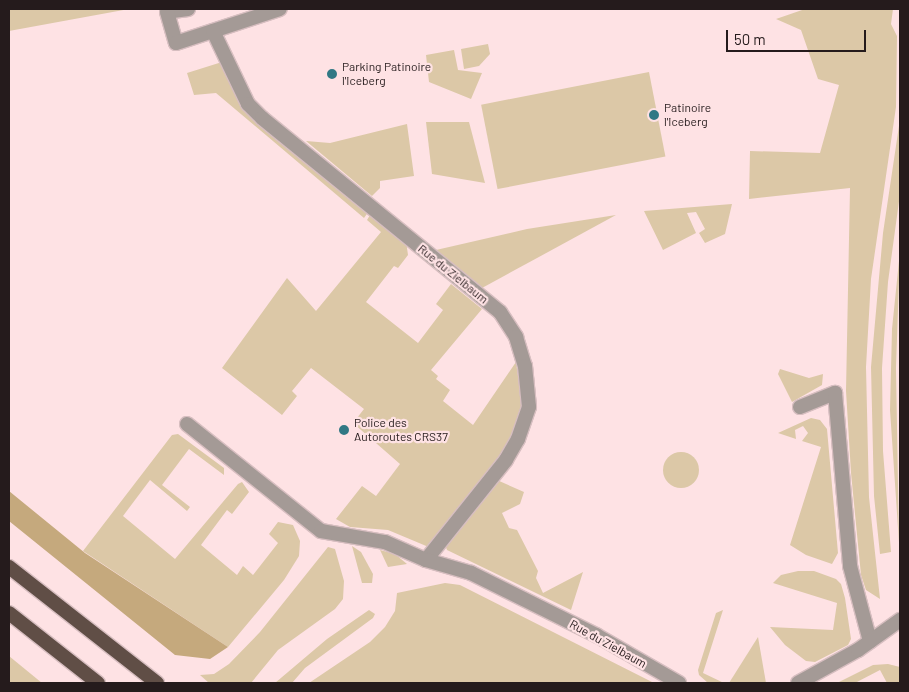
<!DOCTYPE html>
<html>
<head>
<meta charset="utf-8">
<style>
  body { margin:0 }
  #map { position:relative; width:909px; height:692px; overflow:hidden; background:#fee2e4; font-family:Barlow,sans-serif }
  div>[style] { position:absolute }
  .green>* { inset:0; background:#dcc8a7; transform-origin:0 0 }
  .round { border-radius:50% }
  .forest>* { inset:0; background:#c5a97d }
  .roads { filter:drop-shadow(1px 0 #d7bec0) drop-shadow(-1px 0 #d7bec0) drop-shadow(0 1px #d7bec0) drop-shadow(0 -1px #d7bec0) }
  .minor>* { height:14px; margin:-7px; padding:0 7px; transform-origin:7px; border-radius:7px; background:#a49a96 }
  .trunk>* { height:14px; margin:-7px; padding:0 7px; transform-origin:7px; border-radius:7px; background:#604e46 }
  .dots>* { width:14px; height:14px; translate:-50% -50%; box-sizing:border-box; border:2px solid #fee2e4; border-radius:50% }
  span { translate:-50% -50%; white-space:nowrap; text-align:center; line-height:1.15; -webkit-text-stroke:4.5px #fee2e4; paint-order:stroke }
  .poi-label { font-size:12px; color:#251b1c }
  .left { translate:0 -50%; text-align:left }
  .street-label { font-size:12px; color:#251b1c }
  .frame { position:absolute; inset:0; border:10px solid #251b1c; pointer-events:none }
  .scale { position:absolute; left:726px; top:30px; width:140px; height:22px; box-sizing:border-box; border:2px solid #251b1c; border-top:0; padding-left:6px; font-size:15px; line-height:18px; white-space:nowrap; color:#251b1c; -webkit-text-stroke:4px #fee2e4; paint-order:stroke }
</style>
</head>
<body>
<div id="map">
  <div class="green">
    <div style="clip-path:polygon(9px 9px,129px 9px,9px 31px)"></div>
    <div style="clip-path:polygon(805px 9px,893px 9px,891px 24px,897px 36px,896px 107px,871px 279px,866px 367px,869px 497px,880px 599px,866px 590px,861px 575px,851px 473px,846px 391px,850px 188px,749px 199px,750px 151px,820px 153px,839px 85px,818px 79px,801px 30px,776px 19px)"></div>
    <div style="clip-path:polygon(488px 44px,490px 54px,479px 66px,464px 69px,461px 49px)"></div>
    <div style="clip-path:polygon(454px 50px,458px 70px,482px 73px,471px 99px,429px 82px,426px 55px)"></div>
    <div style="clip-path:polygon(222px 62px,244px 109px,369px 211px,364px 218px,216px 93px,194px 95px,187px 73px)"></div>
    <div style="left:649px;top:72px;width:86px;height:171px;rotate:79deg"></div>
    <div style="clip-path:polygon(900px 119px,900px 194px,888px 282px,882px 368px,883px 451px,891px 552px,880px 554px,874px 496px,871px 367px,883px 233px)"></div>
    <div style="clip-path:polygon(426px 122px,469px 122px,485px 183px,432px 174px)"></div>
    <div style="clip-path:polygon(407px 124px,414px 176px,380px 181px,380px 188px,372px 196px,306px 141px,330px 143px)"></div>
    <div style="clip-path:polygon(732px 204px,725px 234px,705px 243px,699px 233px,705px 229px,696px 212px,687px 213px,696px 233px,663px 250px,644px 211px)"></div>
    <div style="clip-path:polygon(370px 215px,376px 215px,406px 241px,408px 255px,398px 268px,394px 266px,366px 302px,418px 343px,443px 310px,436px 304px,451px 284px,482px 309px,431px 370px,438px 376px,436px 379px,450px 390px,443px 401px,473px 425px,516px 362px,522px 404px,510px 439px,500px 457px,431px 548px,388px 530px,350px 527px,336px 519px,362px 486px,376px 496px,400px 464px,353px 423px,364px 409px,311px 368px,292px 391px,297px 396px,282px 415px,222px 368px,287px 278px,316px 311px,381px 232px,367px 220px)"></div>
    <div style="clip-path:polygon(616px 215px,482px 288px,436px 250px,527px 229px)"></div>
    <div style="clip-path:polygon(900px 251px,896px 368px,899px 543px,890px 410px,892px 329px)"></div>
    <div style="clip-path:polygon(780px 369px,809px 378px,823px 374px,822px 385px,792px 402px,778px 374px)"></div>
    <div style="clip-path:polygon(811px 418px,820px 420px,827px 429px,838px 553px,832px 564px,806px 555px,790px 545px,821px 447px,802px 441px,808px 433px,803px 426px,795px 430px,796px 439px,778px 433px)"></div>
    <div style="clip-path:polygon(178px 434px,224px 468px,224px 475px,189px 449px,162px 485px,190px 507px,187px 511px,150px 480px,123px 516px,175px 559px,238px 484px,242px 482px,249px 492px,232px 514px,227px 510px,201px 545px,237px 575px,243px 566px,253px 575px,278px 543px,269px 534px,278px 522px,293px 525px,300px 541px,299px 556px,284px 580px,228px 647px,83px 551px,172px 435px)"></div>
    <div class="round" style="left:663px;top:452px;width:36px;height:36px"></div>
    <div style="clip-path:polygon(497px 480px,524px 492px,520px 504px,502px 513px,509px 528px,517px 530px,538px 571px,536px 578px,543px 593px,583px 572px,571px 610px,447px 550px,445px 545px)"></div>
    <div style="clip-path:polygon(352px 546px,361px 552px,373px 574px,372px 583px,362px 583px)"></div>
    <div style="clip-path:polygon(328px 547px,335px 549px,344px 581px,343px 599px,335px 609px,278px 650px,251px 683px,209px 683px,200px 675px,214px 674px,229px 664px,260px 632px)"></div>
    <div style="clip-path:polygon(380px 550px,395px 554px,407px 564px,388px 567px)"></div>
    <div style="clip-path:polygon(798px 571px,814px 571px,836px 579px,841px 584px,845px 598px,851px 639px,848px 645px,815px 662px,806px 661px,785px 645px,770px 627px,833px 630px,837px 603px,773px 583px,781px 575px)"></div>
    <div style="clip-path:polygon(445px 583px,460px 585px,654px 683px,309px 683px,370px 642px,385px 627px,395px 611px,397px 593px)"></div>
    <div style="clip-path:polygon(369px 610px,375px 614px,373px 618px,305px 668px,292px 683px,275px 683px,327px 639px)"></div>
    <div style="clip-path:polygon(723px 610px,703px 673px,724px 683px,708px 683px,699px 675px,698px 670px,716px 613px)"></div>
    <div style="clip-path:polygon(758px 637px,766px 683px,729px 683px)"></div>
    <div style="clip-path:polygon(9px 656px,42px 683px,9px 683px)"></div>
    <div style="clip-path:polygon(888px 664px,900px 667px,900px 683px,887px 683px,880px 670px,855px 683px,837px 683px,873px 665px)"></div>
  </div>
  <div class="forest">
    <div style="clip-path:polygon(9px 491px,85px 553px,228px 647px,210px 659px,175px 655px,9px 521px)"></div>
  </div>
  <div class="roads">
    <div class="minor">
      <div style="left:188px;top:9px;width:21px;rotate:172deg"></div>
      <div style="left:167px;top:12px;width:32px;rotate:74deg"></div>
      <div style="left:176px;top:43px;width:109px;rotate:-18.1deg"></div>
      <div style="left:213px;top:31px;width:81px;rotate:64.4deg"></div>
      <div style="left:248px;top:104px;width:20px;rotate:45deg"></div>
      <div style="left:262px;top:118px;width:307px;rotate:39.2deg"></div>
      <div style="left:500px;top:312px;width:30px;rotate:57deg"></div>
      <div style="left:516px;top:337px;width:30px;rotate:73deg"></div>
      <div style="left:525px;top:366px;width:41px;rotate:84.4deg"></div>
      <div style="left:529px;top:407px;width:34px;rotate:109deg"></div>
      <div style="left:518px;top:439px;width:24px;rotate:120deg"></div>
      <div style="left:506px;top:460px;width:128px;rotate:128.7deg"></div>
      <div style="left:800px;top:407px;width:38px;rotate:-22deg"></div>
      <div style="left:835px;top:393px;width:174px;rotate:85deg"></div>
      <div style="left:850px;top:566px;width:78px;rotate:75.1deg"></div>
      <div style="left:187px;top:424px;width:171px;rotate:38.6deg"></div>
      <div style="left:321px;top:531px;width:65px;rotate:9.8deg"></div>
      <div style="left:385px;top:542px;width:45px;rotate:23.7deg"></div>
      <div style="left:426px;top:560px;width:47px;rotate:16.1deg"></div>
      <div style="left:471px;top:573px;width:140px;rotate:26.4deg"></div>
      <div style="left:596px;top:635px;width:96px;rotate:30deg"></div>
      <div style="left:798px;top:683px;width:68px;rotate:-28.8deg"></div>
      <div style="left:858px;top:650px;width:52px;rotate:-35.5deg"></div>
    </div>
    <div class="trunk">
      <div style="left:9px;top:567px;width:188px;rotate:38.1deg"></div>
      <div style="left:9px;top:613px;width:113px;rotate:38.2deg"></div>
    </div>
  </div>
  <div class="dots">
    <div style="left:332px;top:74px;background:#317884"></div>
    <div style="left:654px;top:115px;background:#317884"></div>
    <div style="left:344px;top:430px;background:#317884"></div>
  </div>
  <div class="poi-label">
    <span class="left" style="left:342px;top:74px">Parking Patinoire<br>l'Iceberg</span>
    <span class="left" style="left:664px;top:115px">Patinoire<br>l'Iceberg</span>
    <span class="left" style="left:354px;top:430px">Police des<br>Autoroutes CRS37</span>
  </div>
  <div class="street-label">
    <span style="left:453px;top:274px;rotate:39deg">Rue du Zielbaum</span>
    <span style="left:608px;top:644px;rotate:29deg">Rue du Zielbaum</span>
  </div>
  <div class="frame"></div>
  <div class="scale">50 m</div>
</div>
</body>
</html>
